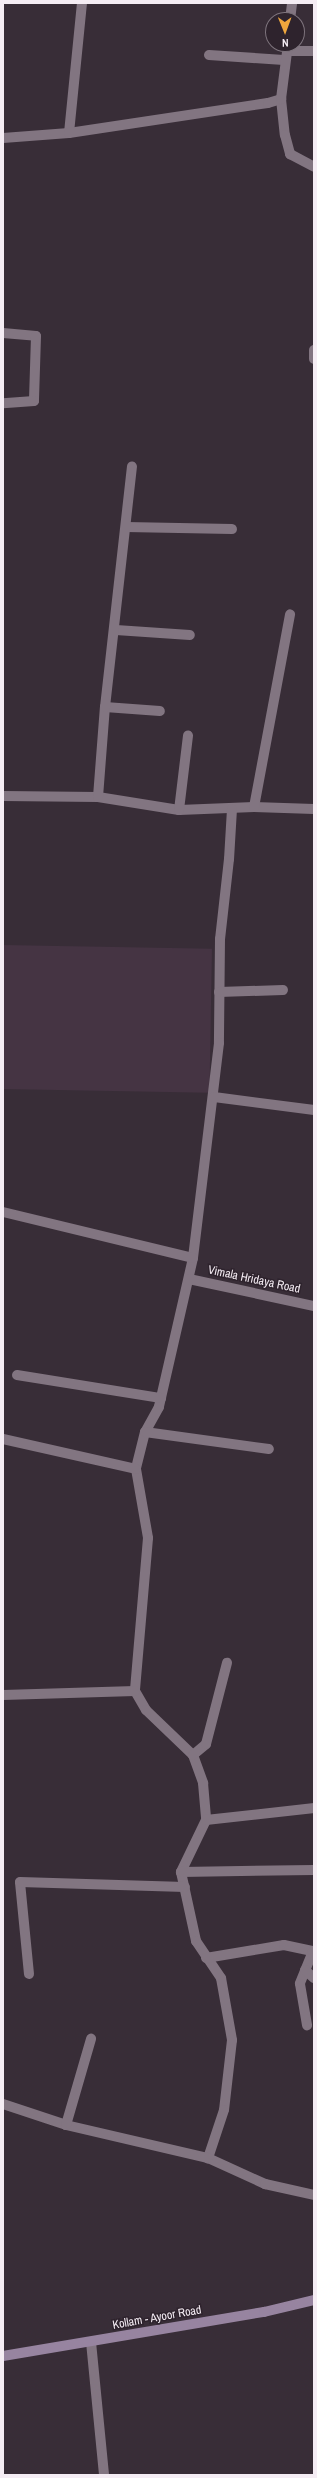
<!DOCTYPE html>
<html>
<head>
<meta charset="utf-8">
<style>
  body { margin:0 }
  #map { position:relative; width:317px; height:2478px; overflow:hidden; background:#382d37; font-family:"Archivo Narrow",sans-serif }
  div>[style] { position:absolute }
  .built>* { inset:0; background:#453443; transform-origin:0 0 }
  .street>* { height:10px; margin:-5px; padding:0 5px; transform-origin:5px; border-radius:5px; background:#827581 }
  .secondary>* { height:10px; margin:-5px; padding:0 5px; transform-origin:5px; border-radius:5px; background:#9784a0 }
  span { translate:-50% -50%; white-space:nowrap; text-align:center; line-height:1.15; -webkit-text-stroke:3px #2e232d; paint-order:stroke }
  .street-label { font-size:12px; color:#f5edf4 }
  .frame { position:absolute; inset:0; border:4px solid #f5edf4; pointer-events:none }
  .north { position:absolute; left:265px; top:12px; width:40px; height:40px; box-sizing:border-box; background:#2e232d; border:1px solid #7e747d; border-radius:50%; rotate:179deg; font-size:11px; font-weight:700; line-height:16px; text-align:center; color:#f5edf4 }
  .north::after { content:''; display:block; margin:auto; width:14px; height:18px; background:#efa73d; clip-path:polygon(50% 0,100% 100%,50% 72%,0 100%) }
</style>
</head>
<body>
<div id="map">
  <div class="built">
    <div style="left:3px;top:945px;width:209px;height:144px;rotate:1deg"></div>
  </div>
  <div class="street">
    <div style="left:290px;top:20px;width:17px;rotate:-83deg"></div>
    <div style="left:287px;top:51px;width:27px"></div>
    <div style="left:209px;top:55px;width:75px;rotate:3.8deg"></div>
    <div style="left:281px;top:99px;width:36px;rotate:84deg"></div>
    <div style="left:285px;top:135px;width:20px;rotate:75deg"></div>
    <div style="left:290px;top:154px;width:27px;rotate:28deg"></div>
    <div style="left:69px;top:133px;width:131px;rotate:-84.3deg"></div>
    <div style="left:3px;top:138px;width:66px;rotate:-4.3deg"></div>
    <div style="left:69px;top:133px;width:201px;rotate:-8.6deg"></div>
    <div style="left:268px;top:103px;width:14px;rotate:-17deg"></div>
    <div style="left:281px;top:99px;width:55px;rotate:-82.7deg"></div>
    <div style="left:3px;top:333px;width:33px;rotate:5deg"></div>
    <div style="left:36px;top:336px;width:65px;rotate:91.8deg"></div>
    <div style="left:34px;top:401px;width:31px;rotate:176deg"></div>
    <div style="left:314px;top:350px;width:9px;rotate:90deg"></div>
    <div style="left:126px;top:527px;width:106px;rotate:1.1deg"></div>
    <div style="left:116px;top:630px;width:74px;rotate:3.9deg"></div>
    <div style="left:105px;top:707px;width:55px;rotate:4.2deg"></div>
    <div style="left:3px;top:796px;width:95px;rotate:0.6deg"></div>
    <div style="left:98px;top:797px;width:82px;rotate:9.1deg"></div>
    <div style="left:179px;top:810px;width:75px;rotate:-2.3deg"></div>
    <div style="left:254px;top:807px;width:60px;rotate:1.9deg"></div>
    <div style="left:98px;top:797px;width:90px;rotate:-85.6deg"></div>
    <div style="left:105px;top:707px;width:242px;rotate:-83.6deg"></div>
    <div style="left:254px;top:807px;width:196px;rotate:-79.4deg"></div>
    <div style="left:232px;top:809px;width:50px;rotate:93.4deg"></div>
    <div style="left:229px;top:859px;width:81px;rotate:96.4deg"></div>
    <div style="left:220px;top:939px;width:104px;rotate:90.6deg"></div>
    <div style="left:219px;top:1043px;width:217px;rotate:96.9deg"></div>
    <div style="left:193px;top:1258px;width:153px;rotate:102.9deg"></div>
    <div style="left:159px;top:1407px;width:29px;rotate:119deg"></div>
    <div style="left:145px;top:1432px;width:38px;rotate:104deg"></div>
    <div style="left:136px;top:1469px;width:70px;rotate:80.1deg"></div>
    <div style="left:148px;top:1538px;width:154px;rotate:94.9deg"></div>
    <div style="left:135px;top:1691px;width:22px;rotate:60deg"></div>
    <div style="left:146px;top:1710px;width:65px;rotate:43.8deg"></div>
    <div style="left:193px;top:1755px;width:30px;rotate:70deg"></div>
    <div style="left:203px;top:1783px;width:37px;rotate:85deg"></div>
    <div style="left:206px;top:1820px;width:58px;rotate:115.7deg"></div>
    <div style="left:181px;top:1872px;width:71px;rotate:77.7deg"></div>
    <div style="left:196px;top:1941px;width:45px;rotate:56deg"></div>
    <div style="left:221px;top:1978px;width:63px;rotate:79.9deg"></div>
    <div style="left:232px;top:2040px;width:70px;rotate:96.5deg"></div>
    <div style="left:224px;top:2110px;width:51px;rotate:108.4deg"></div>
    <div style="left:208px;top:2158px;width:63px;rotate:24.5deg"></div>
    <div style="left:265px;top:2184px;width:50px;rotate:12.7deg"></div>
    <div style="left:179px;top:810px;width:75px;rotate:-83.1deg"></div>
    <div style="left:219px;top:992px;width:64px;rotate:-1.8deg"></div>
    <div style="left:214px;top:1097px;width:101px;rotate:7.4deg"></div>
    <div style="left:3px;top:1212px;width:195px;rotate:13.6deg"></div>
    <div style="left:189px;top:1279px;width:128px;rotate:12.2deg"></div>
    <div style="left:17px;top:1375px;width:146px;rotate:9.1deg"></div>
    <div style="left:145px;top:1432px;width:125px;rotate:7.8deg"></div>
    <div style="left:3px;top:1439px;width:136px;rotate:12.7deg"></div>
    <div style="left:3px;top:1695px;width:132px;rotate:-1.7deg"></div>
    <div style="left:193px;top:1755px;width:17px;rotate:-40deg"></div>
    <div style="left:206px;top:1744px;width:84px;rotate:-75.5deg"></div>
    <div style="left:206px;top:1820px;width:109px;rotate:-6.3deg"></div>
    <div style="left:181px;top:1872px;width:133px;rotate:-0.9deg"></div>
    <div style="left:206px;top:1958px;width:79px;rotate:-9.5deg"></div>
    <div style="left:284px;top:1945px;width:30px;rotate:12deg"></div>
    <div style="left:313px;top:1951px;width:35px;rotate:112deg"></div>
    <div style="left:300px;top:1984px;width:42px;rotate:80.3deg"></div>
    <div style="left:305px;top:1970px;width:12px;rotate:42deg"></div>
    <div style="left:29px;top:1974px;width:92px;rotate:-95.6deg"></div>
    <div style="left:20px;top:1882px;width:165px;rotate:1.7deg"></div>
    <div style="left:3px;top:2104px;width:66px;rotate:18.4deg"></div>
    <div style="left:66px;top:2125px;width:146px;rotate:13.1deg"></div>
    <div style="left:66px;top:2125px;width:90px;rotate:-73.8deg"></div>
    <div style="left:91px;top:2342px;width:134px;rotate:84.4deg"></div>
  </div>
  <div class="secondary">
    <div style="left:3px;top:2356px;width:265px;rotate:-9.6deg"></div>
    <div style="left:264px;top:2312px;width:51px;rotate:-13.5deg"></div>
  </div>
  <div class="street-label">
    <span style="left:254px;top:1280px;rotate:12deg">Vimala Hridaya Road</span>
    <span style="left:157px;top:2318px;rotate:-10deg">Kollam - Ayoor Road</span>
  </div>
  <div class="frame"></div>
  <div class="north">N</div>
</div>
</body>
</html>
